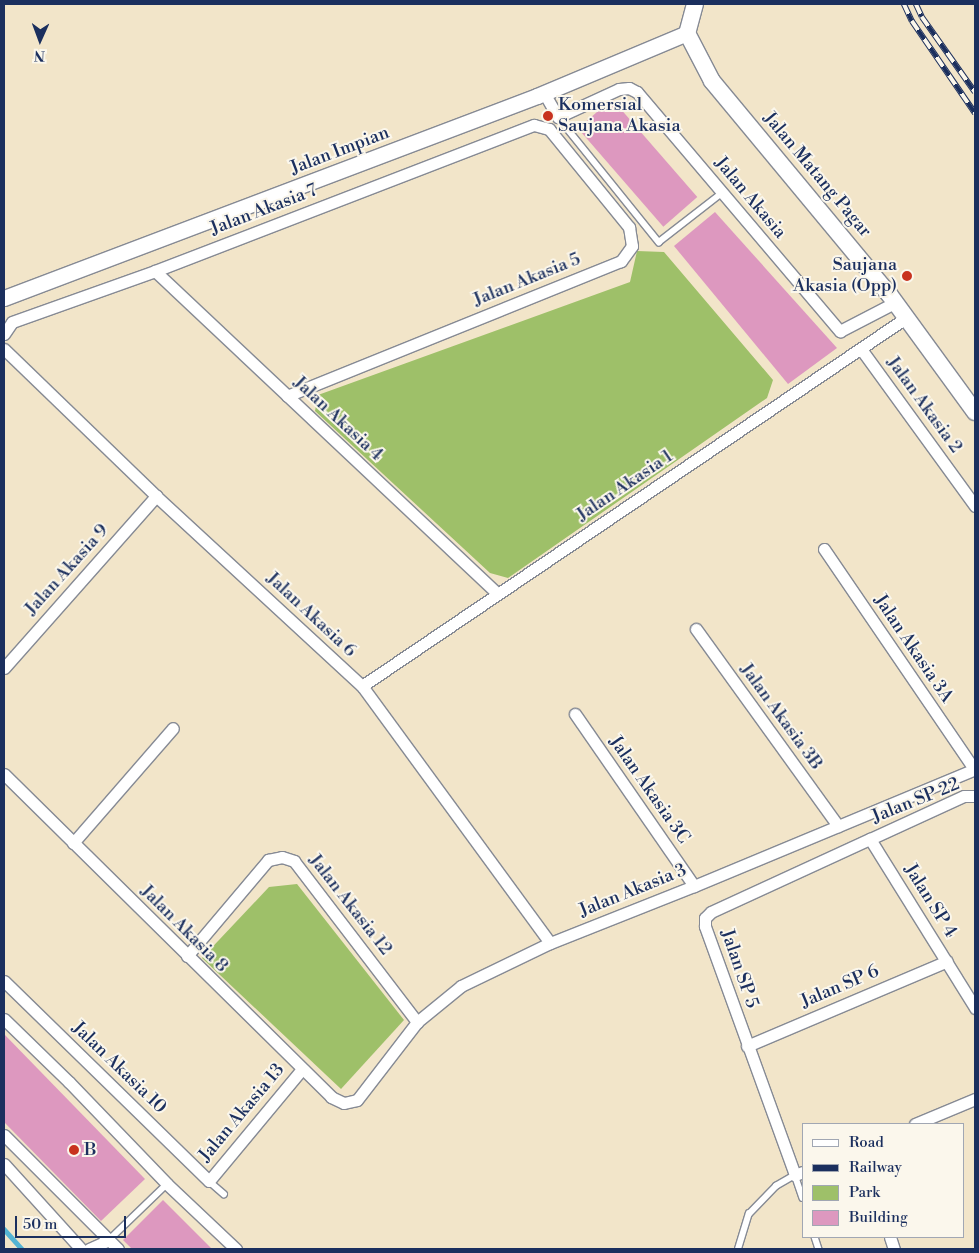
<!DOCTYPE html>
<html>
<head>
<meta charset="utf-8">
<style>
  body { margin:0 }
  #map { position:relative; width:979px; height:1253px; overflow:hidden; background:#f2e5c9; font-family:"Libre Bodoni",serif }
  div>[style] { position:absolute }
  .green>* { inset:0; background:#9ec069 }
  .stream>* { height:4.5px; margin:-2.25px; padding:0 2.25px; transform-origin:2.25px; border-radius:2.25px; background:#54b3d3 }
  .building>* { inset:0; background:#dd98bf; transform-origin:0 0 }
  .roads { filter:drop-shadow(1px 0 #868a94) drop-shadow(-1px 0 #868a94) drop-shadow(0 1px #868a94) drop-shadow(0 -1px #868a94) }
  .service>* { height:5.5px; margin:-2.75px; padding:0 2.75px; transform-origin:2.75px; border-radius:2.75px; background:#fff }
  .minor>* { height:11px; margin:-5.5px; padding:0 5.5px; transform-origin:5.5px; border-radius:5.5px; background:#fff }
  .tertiary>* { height:15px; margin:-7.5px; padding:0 7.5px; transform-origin:7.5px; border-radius:7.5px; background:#fff }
  .secondary>* { height:16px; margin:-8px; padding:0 8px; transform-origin:8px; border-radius:8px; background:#fff }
  .rail>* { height:5.5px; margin-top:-2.75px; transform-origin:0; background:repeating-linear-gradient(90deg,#fbf7ec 0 11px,#1b2f5e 0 22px); box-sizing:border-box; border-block:1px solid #1b2f5e }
  .dots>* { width:14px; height:14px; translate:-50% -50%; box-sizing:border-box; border:2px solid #fbf7ec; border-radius:50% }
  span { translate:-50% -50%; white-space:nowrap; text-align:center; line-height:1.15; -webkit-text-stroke:4px #fbf7ec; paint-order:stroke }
  .poi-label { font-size:18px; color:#1b2f5e }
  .left { translate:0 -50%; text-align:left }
  .right { translate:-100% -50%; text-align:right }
  .street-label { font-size:18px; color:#1b2f5e }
  .frame { position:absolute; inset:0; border:5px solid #1b2f5e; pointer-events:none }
  .legend { position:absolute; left:802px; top:1123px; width:162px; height:115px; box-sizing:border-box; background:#fbf7ec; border:1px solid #a1a7b3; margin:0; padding:6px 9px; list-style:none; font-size:15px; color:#1b2f5e }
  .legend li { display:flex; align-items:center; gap:10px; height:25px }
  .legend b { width:25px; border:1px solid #a1a7b3 }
  .north { position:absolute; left:15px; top:15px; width:50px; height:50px; -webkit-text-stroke:4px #fbf7ec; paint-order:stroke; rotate:182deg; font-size:14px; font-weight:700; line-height:20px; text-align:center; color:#1b2f5e }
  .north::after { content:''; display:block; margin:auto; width:18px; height:22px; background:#1b2f5e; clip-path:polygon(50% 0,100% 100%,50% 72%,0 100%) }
  .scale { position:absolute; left:15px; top:1216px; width:111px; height:22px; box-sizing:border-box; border:2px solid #1b2f5e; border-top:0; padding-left:6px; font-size:15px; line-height:18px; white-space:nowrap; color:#1b2f5e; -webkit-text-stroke:4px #fbf7ec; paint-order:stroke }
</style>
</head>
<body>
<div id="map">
  <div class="green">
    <div style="clip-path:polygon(637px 251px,664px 252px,773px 380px,767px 398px,508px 578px,490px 573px,315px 411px,318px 395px,630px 282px)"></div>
    <div style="clip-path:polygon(297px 884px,404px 1020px,341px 1089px,202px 958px,269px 887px)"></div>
  </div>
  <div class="stream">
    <div style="left:4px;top:1229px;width:27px;rotate:48deg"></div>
  </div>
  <div class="building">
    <div style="left:612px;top:99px;width:130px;height:45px;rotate:49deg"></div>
    <div style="clip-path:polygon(715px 212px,837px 348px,788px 384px,674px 246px)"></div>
    <div style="clip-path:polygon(4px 1034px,145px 1179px,101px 1221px,4px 1122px)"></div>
    <div style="clip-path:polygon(163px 1200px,212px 1249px,132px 1249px,123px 1240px)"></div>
  </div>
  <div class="roads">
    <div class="service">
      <div style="left:558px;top:117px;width:161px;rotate:51.1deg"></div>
      <div style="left:659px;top:242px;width:80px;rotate:-37.9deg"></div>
      <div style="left:209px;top:1181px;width:20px;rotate:41deg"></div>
      <div style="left:815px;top:1237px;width:13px;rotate:72deg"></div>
      <div style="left:109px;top:1240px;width:81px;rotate:-44deg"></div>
      <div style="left:738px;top:1249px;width:37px;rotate:-73deg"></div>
      <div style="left:749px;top:1214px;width:39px;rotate:-46deg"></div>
      <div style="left:776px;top:1186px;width:22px;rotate:-30deg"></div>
      <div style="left:795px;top:1175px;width:24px;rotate:71deg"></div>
    </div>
    <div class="minor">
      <div style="left:544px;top:93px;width:28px;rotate:60deg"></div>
      <div style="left:558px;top:117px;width:67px;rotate:-24.7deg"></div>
      <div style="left:619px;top:89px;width:10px;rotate:-6deg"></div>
      <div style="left:629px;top:88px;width:9px;rotate:27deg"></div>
      <div style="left:637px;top:92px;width:314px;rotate:49.7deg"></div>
      <div style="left:840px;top:331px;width:63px;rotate:-27.4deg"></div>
      <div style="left:155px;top:271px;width:470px;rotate:43.3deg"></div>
      <div style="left:4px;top:334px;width:14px;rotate:-56deg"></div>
      <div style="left:12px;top:322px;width:152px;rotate:-19.6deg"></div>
      <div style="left:155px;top:271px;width:406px;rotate:-21.1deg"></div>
      <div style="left:534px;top:125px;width:16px;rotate:15deg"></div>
      <div style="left:549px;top:129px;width:127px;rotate:50.8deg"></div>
      <div style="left:629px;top:227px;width:19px;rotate:81deg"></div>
      <div style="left:632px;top:246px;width:19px;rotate:126deg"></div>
      <div style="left:621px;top:261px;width:360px;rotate:158deg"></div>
      <div style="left:4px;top:349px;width:211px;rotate:44deg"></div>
      <div style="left:156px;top:496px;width:280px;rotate:42.7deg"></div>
      <div style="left:362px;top:686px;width:318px;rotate:53.8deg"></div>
      <div style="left:861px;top:349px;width:194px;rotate:54deg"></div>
      <div style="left:824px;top:549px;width:266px;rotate:55.7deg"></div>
      <div style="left:696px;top:629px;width:243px;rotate:54.2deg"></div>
      <div style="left:4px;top:668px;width:230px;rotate:-48.5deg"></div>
      <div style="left:362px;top:686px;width:658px;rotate:-34.1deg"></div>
      <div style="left:575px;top:714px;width:209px;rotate:55.3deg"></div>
      <div style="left:4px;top:774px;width:460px;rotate:44.6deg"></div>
      <div style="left:331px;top:1097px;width:14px;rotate:25deg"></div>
      <div style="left:344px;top:1103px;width:13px;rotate:-13deg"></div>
      <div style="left:357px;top:1100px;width:98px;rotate:-52.4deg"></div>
      <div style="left:417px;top:1022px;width:57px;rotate:-39.3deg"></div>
      <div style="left:461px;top:986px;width:99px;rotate:-25.8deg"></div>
      <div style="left:550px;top:943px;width:155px;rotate:-21.6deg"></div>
      <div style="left:694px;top:886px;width:304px;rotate:-22.6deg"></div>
      <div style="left:870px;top:839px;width:199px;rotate:58.1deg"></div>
      <div style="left:73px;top:843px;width:152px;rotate:-49deg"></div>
      <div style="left:187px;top:956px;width:126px;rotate:-49.8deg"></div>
      <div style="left:268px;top:860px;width:14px;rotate:-12deg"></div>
      <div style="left:282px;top:857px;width:13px;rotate:18deg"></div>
      <div style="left:294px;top:861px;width:203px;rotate:52.6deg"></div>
      <div style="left:4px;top:981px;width:286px;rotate:44.3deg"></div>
      <div style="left:209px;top:1181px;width:146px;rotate:-50.3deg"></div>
      <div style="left:4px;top:1019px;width:91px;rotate:44.1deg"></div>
      <div style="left:69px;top:1082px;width:141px;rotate:46.1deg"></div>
      <div style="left:167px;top:1184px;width:95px;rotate:43.3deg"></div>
      <div style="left:747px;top:1046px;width:217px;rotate:-23deg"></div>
      <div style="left:915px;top:1124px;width:65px;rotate:-22.6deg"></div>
      <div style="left:4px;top:1135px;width:161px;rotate:45deg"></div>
      <div style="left:4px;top:1164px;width:115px;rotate:47.8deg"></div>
      <div style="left:803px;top:1172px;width:9px;rotate:159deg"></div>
      <div style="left:795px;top:1175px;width:265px;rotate:-109.9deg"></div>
      <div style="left:705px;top:926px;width:8px;rotate:-90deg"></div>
      <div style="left:705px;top:918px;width:8px;rotate:-45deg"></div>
      <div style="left:711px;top:912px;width:175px;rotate:-24.7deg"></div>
      <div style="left:870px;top:839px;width:103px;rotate:-24.6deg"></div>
      <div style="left:964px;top:796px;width:11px"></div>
      <div style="left:890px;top:1237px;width:13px;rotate:72deg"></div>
      <div style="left:89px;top:1249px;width:22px;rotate:-24deg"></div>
    </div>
    <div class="tertiary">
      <div style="left:4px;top:298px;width:570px;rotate:-20.76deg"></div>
      <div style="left:537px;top:96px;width:163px;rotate:-22.8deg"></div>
    </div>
    <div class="secondary">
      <div style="left:695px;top:4px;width:30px;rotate:105deg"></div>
      <div style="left:687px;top:33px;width:54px;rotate:62.5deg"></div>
      <div style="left:712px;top:81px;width:277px;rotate:50.3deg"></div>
      <div style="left:889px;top:294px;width:146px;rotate:53.9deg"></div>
    </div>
  </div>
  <div class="rail">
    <div style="left:904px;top:4px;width:19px;rotate:65deg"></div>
    <div style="left:912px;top:21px;width:112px;rotate:55.6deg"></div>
    <div style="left:916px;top:4px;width:14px;rotate:65deg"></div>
    <div style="left:922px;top:17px;width:92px;rotate:54.8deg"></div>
  </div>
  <div class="dots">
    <div style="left:548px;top:116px;background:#c8321e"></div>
    <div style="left:907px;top:276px;background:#c8321e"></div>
    <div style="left:74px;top:1150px;background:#c8321e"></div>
  </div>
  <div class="poi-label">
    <span class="left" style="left:558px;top:116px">Komersial<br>Saujana Akasia</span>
    <span class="right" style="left:897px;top:276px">Saujana<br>Akasia (Opp)</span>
    <span class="left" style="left:84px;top:1150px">B</span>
  </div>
  <div class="street-label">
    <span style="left:340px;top:151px;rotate:-21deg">Jalan Impian</span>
    <span style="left:817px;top:175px;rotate:50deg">Jalan Matang Pagar</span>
    <span style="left:750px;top:198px;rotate:50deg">Jalan Akasia</span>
    <span style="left:264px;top:210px;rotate:-21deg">Jalan Akasia 7</span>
    <span style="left:527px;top:280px;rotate:-22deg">Jalan Akasia 5</span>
    <span style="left:924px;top:405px;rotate:54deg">Jalan Akasia 2</span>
    <span style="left:338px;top:419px;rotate:43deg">Jalan Akasia 4</span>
    <span style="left:625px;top:486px;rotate:-34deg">Jalan Akasia 1</span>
    <span style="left:67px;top:570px;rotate:-48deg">Jalan Akasia 9</span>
    <span style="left:311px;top:615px;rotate:43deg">Jalan Akasia 6</span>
    <span style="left:913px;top:649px;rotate:56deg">Jalan Akasia 3A</span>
    <span style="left:781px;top:717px;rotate:54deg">Jalan Akasia 3B</span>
    <span style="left:649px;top:790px;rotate:55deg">Jalan Akasia 3C</span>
    <span style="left:916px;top:801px;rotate:-22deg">Jalan SP 22</span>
    <span style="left:633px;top:891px;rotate:-22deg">Jalan Akasia 3</span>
    <span style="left:930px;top:901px;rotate:58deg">Jalan SP 4</span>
    <span style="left:350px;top:905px;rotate:52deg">Jalan Akasia 12</span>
    <span style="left:184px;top:929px;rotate:45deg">Jalan Akasia 8</span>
    <span style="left:739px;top:969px;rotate:71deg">Jalan SP 5</span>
    <span style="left:840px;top:987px;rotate:-23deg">Jalan SP 6</span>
    <span style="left:119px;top:1068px;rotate:44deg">Jalan Akasia 10</span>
    <span style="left:242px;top:1113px;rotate:-50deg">Jalan Akasia 13</span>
  </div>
  <div class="frame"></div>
  <ul class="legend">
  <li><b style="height:6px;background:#fff"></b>Road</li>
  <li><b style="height:6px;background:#1b2f5e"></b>Railway</li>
  <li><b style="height:14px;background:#9ec069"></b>Park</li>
  <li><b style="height:14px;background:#dd98bf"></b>Building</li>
  </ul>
  <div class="north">N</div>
  <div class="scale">50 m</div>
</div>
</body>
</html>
